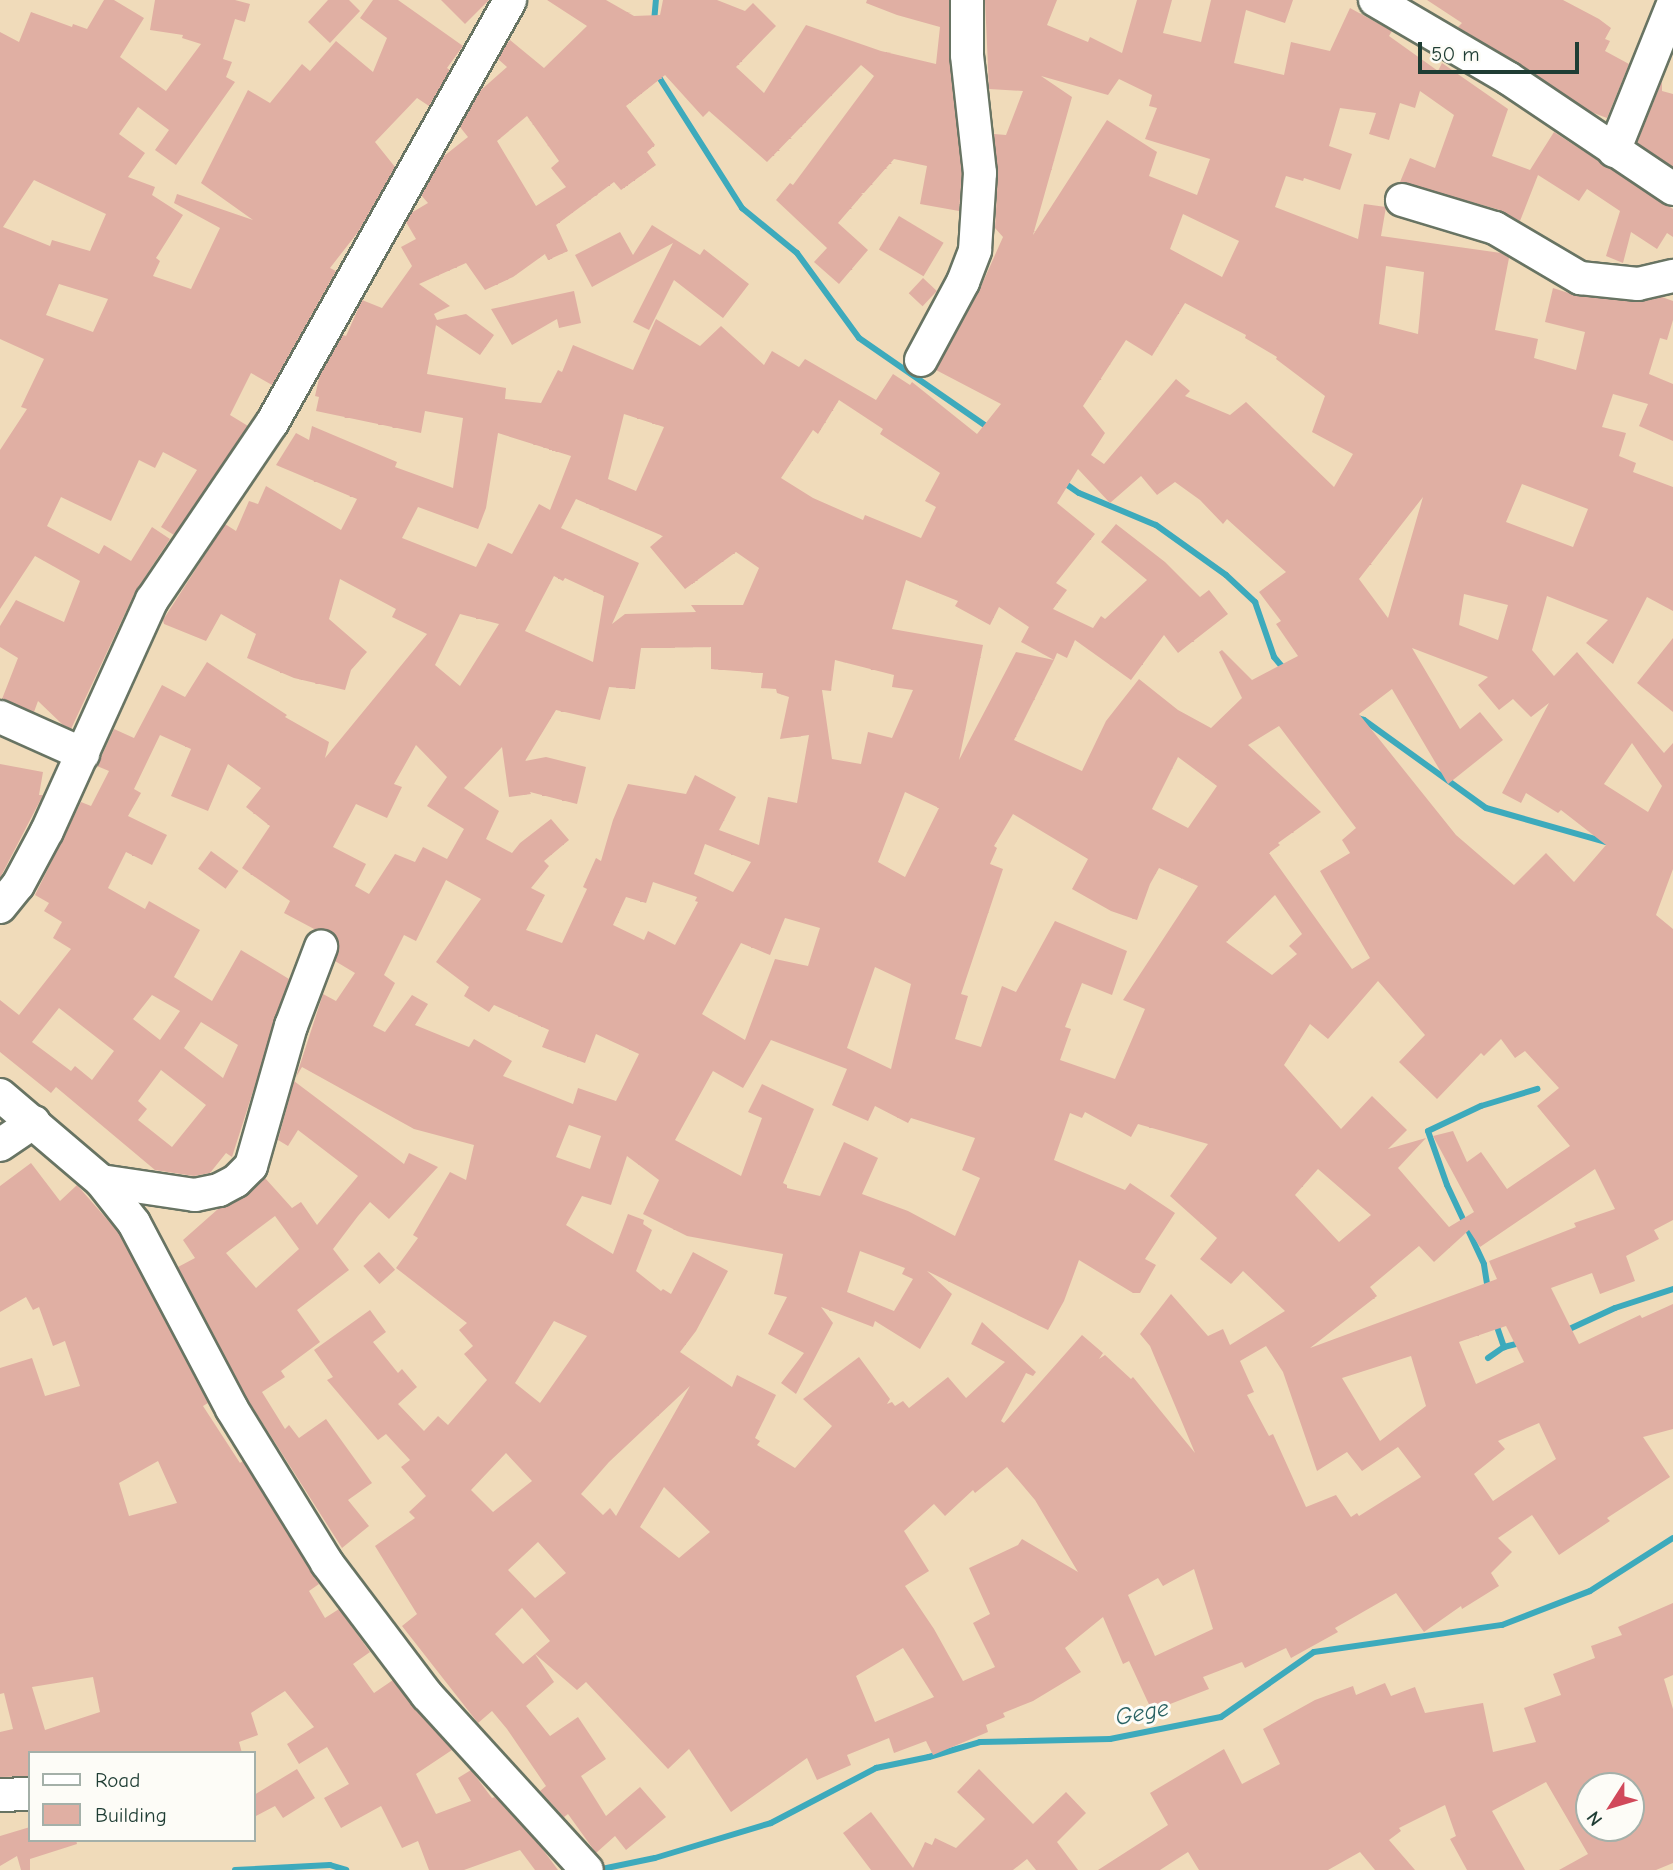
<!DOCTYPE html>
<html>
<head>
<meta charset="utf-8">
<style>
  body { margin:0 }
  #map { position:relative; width:1673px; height:1870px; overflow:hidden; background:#f0dbba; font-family:"Comic Neue",sans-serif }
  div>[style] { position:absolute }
  .stream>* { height:6px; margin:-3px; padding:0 3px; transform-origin:3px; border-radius:3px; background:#3daabc }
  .building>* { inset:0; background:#e0afa3; transform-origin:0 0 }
  .roads { filter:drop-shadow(2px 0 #687463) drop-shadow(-2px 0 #687463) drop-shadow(0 2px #687463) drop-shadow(0 -2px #687463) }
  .minor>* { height:32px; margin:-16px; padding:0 16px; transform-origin:16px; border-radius:16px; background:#fff }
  span { translate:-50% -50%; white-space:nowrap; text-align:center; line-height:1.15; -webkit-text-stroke:6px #fdfcf7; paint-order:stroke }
  .water-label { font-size:24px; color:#2a6364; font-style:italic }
  .legend { position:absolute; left:28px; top:1751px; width:228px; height:91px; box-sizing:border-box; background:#fdfcf7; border:2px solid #a4b0a9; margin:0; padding:9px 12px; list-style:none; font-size:21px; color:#1f3d34 }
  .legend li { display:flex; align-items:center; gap:14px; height:35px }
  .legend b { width:35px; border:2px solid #a4b0a9 }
  .north { position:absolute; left:1575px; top:1772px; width:70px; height:70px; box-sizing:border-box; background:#fdfcf7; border:2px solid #a4b0a9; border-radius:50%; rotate:233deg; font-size:19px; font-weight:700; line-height:28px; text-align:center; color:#1f3d34 }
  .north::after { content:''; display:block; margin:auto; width:24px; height:32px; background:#d1495b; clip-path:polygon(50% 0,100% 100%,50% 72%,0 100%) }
  .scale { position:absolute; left:1418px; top:42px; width:161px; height:32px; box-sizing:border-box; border:4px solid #1f3d34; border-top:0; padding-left:9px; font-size:21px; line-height:24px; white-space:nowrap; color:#1f3d34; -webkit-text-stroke:5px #fdfcf7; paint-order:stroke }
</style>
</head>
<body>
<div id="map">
  <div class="stream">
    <div style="left:654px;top:22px;width:22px;rotate:-85deg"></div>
    <div style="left:657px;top:74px;width:159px;rotate:57.6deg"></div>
    <div style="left:742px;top:208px;width:71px;rotate:39.3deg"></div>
    <div style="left:797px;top:253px;width:105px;rotate:53.9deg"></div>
    <div style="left:859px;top:338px;width:158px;rotate:34.7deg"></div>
    <div style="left:1063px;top:482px;width:19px;rotate:35deg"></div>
    <div style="left:1079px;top:493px;width:83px;rotate:22.6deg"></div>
    <div style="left:1156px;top:525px;width:86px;rotate:35.5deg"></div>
    <div style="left:1226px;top:575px;width:40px;rotate:43deg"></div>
    <div style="left:1255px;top:602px;width:58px;rotate:70.9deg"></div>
    <div style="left:1274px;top:657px;width:17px;rotate:50deg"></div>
    <div style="left:1355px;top:717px;width:9px;rotate:18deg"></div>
    <div style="left:1364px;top:720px;width:150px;rotate:35.8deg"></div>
    <div style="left:1486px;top:808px;width:124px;rotate:15.9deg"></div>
    <div style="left:1488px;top:1290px;width:26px;rotate:-99deg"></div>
    <div style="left:1484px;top:1264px;width:87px;rotate:-115.1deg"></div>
    <div style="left:1447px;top:1185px;width:57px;rotate:-109.4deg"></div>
    <div style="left:1428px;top:1131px;width:59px;rotate:-25.3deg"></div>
    <div style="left:1481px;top:1106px;width:59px;rotate:-16.9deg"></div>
    <div style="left:1495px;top:1321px;width:28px;rotate:71deg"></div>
    <div style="left:1565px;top:1331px;width:55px;rotate:-24.7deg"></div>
    <div style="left:1615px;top:1308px;width:61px;rotate:-18.1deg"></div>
    <div style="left:1488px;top:1358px;width:19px;rotate:-35deg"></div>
    <div style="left:1504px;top:1347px;width:16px;rotate:-14deg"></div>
    <div style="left:235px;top:1870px;width:95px;rotate:-3deg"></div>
    <div style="left:330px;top:1865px;width:17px;rotate:17deg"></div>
    <div style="left:597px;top:1870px;width:59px;rotate:-11.7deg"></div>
    <div style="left:655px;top:1858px;width:121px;rotate:-16.8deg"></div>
    <div style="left:771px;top:1823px;width:119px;rotate:-27.6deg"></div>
    <div style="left:876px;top:1768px;width:54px;rotate:-11.7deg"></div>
    <div style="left:929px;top:1757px;width:53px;rotate:-16.4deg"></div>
    <div style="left:980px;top:1742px;width:130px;rotate:-1.3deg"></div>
    <div style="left:1110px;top:1739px;width:113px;rotate:-11.2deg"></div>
    <div style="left:1221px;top:1717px;width:113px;rotate:-35deg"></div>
    <div style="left:1314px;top:1652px;width:190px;rotate:-8.2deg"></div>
    <div style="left:1502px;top:1625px;width:94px;rotate:-21.1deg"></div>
    <div style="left:1590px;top:1591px;width:98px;rotate:-32.6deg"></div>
  </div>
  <div class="building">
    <div style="clip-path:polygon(evenodd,104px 0,114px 0,144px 18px,120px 57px,166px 91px,201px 44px,182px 38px,183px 35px,150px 30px,155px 0,235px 0,250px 4px,245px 22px,235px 19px,223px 59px,232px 62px,226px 77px,235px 82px,176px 165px,155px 150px,169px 130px,138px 107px,119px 134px,145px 153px,128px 177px,155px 187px,152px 195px,183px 215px,156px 258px,160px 261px,153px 276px,191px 289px,220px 228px,174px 203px,177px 194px,253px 220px,201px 183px,248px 90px,270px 103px,302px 64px,310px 71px,336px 41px,373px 72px,387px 38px,360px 18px,373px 0,398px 0,463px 46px,447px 68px,450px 70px,429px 106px,417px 98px,375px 142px,395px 167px,358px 232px,330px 268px,336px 271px,272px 385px,251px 373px,230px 415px,248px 426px,174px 535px,161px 527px,197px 470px,163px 452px,155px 468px,139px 460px,111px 521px,61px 497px,47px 526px,99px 554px,104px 545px,131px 561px,152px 527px,170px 539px,135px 592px,71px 729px,63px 725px,38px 701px,34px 712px,2px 699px,18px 658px,0 647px,0 626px,16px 600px,64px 622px,80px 581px,35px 556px,0 609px,0 450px,27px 409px,21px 407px,44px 359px,0 339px,0 32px,19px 42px,31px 12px,72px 27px,73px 24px,87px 29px,104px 0,34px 180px,106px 214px,90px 251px,52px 240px,50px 246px,3px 227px,34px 180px,104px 0,59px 284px,108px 299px,93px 332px,46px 315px,59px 284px)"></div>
    <div style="clip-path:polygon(328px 0,349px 0,360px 11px,330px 43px,308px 22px)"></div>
    <div style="clip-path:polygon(441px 0,489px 0,465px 24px)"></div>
    <div style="clip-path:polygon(evenodd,547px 0,606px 0,634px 16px,660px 15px,663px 0,717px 0,745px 11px,753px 3px,776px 26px,736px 67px,764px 93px,806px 25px,881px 51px,936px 64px,940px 27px,897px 15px,866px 3px,867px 0,949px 0,949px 57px,962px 173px,959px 211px,920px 204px,927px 166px,894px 159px,864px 193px,861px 193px,863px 194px,838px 223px,868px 250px,839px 284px,814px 262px,827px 248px,776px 200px,790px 183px,793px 185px,874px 76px,861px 65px,767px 162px,709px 111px,703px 117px,665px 75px,626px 106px,655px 145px,647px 152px,656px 165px,621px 190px,614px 182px,556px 225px,568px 251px,548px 260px,545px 254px,513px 277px,485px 290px,466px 263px,419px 284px,450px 306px,434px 314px,437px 320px,466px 314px,494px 335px,480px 355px,436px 325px,427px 374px,506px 388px,505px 399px,541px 403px,558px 370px,562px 372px,573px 345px,633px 370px,656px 319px,700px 346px,721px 326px,764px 365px,772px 351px,799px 367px,805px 359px,876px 400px,893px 374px,910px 385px,912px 382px,977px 434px,1001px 404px,936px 370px,979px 291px,1003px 237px,995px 228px,998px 174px,994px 134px,1006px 135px,1023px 91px,989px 89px,985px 0,1057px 0,1047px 25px,1088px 42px,1090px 37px,1122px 53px,1137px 0,1172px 0,1163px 33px,1201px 42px,1211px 0,1293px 0,1285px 23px,1246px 10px,1234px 63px,1284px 75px,1291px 42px,1330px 51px,1350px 8px,1392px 31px,1389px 36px,1438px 71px,1442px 63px,1508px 109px,1492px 156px,1530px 170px,1554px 132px,1673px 209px,1673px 237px,1667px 233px,1657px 249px,1631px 232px,1623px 263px,1606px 256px,1620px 211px,1587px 189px,1579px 201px,1538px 175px,1520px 221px,1500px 210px,1400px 182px,1410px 158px,1435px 168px,1454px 115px,1420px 91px,1415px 108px,1400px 103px,1389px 140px,1369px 134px,1376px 113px,1340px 108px,1329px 146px,1352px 154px,1340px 190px,1304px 178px,1303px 181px,1286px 176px,1275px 207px,1358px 239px,1364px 204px,1386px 207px,1381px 236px,1501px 253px,1509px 258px,1495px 330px,1538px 339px,1534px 358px,1576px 370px,1585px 332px,1545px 322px,1553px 288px,1578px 296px,1637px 302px,1662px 297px,1673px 301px,1673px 320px,1667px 340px,1660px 338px,1649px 374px,1673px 384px,1673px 441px,1639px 426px,1648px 404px,1613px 394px,1602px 427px,1626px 433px,1619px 456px,1636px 463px,1633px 472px,1673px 487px,1673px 611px,1647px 597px,1613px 664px,1586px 643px,1608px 620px,1547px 596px,1532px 650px,1554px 676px,1577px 652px,1664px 753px,1673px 743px,1673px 869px,1656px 915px,1673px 929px,1673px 1220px,1654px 1230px,1659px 1239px,1626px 1256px,1635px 1281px,1600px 1294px,1592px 1273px,1551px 1288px,1579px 1344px,1640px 1315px,1642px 1318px,1673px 1304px,1673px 1429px,1643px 1437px,1670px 1477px,1607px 1518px,1610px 1521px,1559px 1555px,1532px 1515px,1498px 1538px,1512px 1552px,1491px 1573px,1499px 1586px,1462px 1609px,1461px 1606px,1424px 1632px,1396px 1593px,1335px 1628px,1338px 1632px,1291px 1658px,1286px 1648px,1245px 1668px,1242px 1662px,1203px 1677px,1209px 1689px,1152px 1711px,1129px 1661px,1123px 1664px,1103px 1617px,1065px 1648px,1081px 1672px,1033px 1701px,1003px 1713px,1005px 1717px,986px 1725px,988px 1732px,933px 1755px,926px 1741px,894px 1753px,889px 1738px,847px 1755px,851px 1765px,817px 1780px,807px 1758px,731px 1812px,689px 1749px,668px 1769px,586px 1682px,577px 1690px,535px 1654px,550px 1641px,522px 1608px,495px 1634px,523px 1664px,535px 1654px,554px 1682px,526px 1706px,550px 1736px,578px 1717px,606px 1759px,581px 1776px,606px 1816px,640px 1787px,666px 1817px,626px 1850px,615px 1836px,596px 1853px,568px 1814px,564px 1817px,540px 1791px,546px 1786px,507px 1729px,492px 1711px,478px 1723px,402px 1626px,417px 1614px,375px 1546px,415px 1518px,409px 1512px,426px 1496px,401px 1467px,410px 1460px,386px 1434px,378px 1440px,327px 1380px,333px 1377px,314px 1350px,370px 1310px,386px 1332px,373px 1342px,398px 1373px,402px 1369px,417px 1387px,398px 1404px,424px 1431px,438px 1416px,448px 1425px,487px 1380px,464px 1354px,473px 1346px,459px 1330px,467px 1323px,396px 1268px,418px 1238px,413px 1235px,450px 1172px,466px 1180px,474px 1145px,414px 1129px,302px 1067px,296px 1077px,323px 994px,336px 1001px,355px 973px,335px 961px,339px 945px,335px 935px,327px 930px,316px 930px,284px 913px,290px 901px,242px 868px,270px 826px,246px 807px,261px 788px,228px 764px,208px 811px,171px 796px,191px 749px,160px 735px,134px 789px,141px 793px,128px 816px,167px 835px,152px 865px,126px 852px,108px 888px,145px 909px,149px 901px,200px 930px,174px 977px,212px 1001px,241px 950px,289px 979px,232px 1157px,226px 1153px,210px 1173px,194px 1176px,155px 1170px,56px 1087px,51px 1093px,0 1052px,0 1000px,19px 1015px,71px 949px,53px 938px,62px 922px,44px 911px,49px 903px,35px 895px,81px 802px,91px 806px,109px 771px,97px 766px,114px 729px,134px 738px,162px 685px,185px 697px,207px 662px,287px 715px,285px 717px,329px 742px,325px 758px,427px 634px,392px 617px,396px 609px,340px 579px,329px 619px,367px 652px,351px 670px,345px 690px,294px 678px,247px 658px,256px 634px,221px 614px,206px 641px,164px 624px,163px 620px,225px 524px,236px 531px,249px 501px,258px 504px,266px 486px,341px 530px,357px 499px,276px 465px,296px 433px,309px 440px,312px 426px,397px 462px,395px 467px,453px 488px,463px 418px,425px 411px,421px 433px,316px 411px,319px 397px,315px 396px,320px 374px,343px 335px,346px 336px,362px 300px,382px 308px,412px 266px,401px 247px,416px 239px,406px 222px,411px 213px,428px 203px,421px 195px,444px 156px,468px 137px,460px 127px,481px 90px,507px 67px,498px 59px,506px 45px,510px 40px,544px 68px,587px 26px,547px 0,1041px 76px,1108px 95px,1119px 79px,1152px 95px,1149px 106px,1157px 108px,1145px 139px,1210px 159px,1197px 195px,1149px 176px,1157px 152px,1107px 120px,1033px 235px,1072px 97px,1041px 76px,547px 0,527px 116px,559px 161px,551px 168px,566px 187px,536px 206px,497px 141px,527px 116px,547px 0,1183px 214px,1239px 241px,1222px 277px,1170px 249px,1183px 214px,547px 0,1386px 266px,1424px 272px,1418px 334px,1379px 324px,1386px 266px,547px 0,1185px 303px,1246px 335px,1245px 338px,1277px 357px,1276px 359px,1325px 396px,1312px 432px,1353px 454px,1334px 487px,1246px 402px,1230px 415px,1185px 396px,1190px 391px,1176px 379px,1104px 464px,1091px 455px,1105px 433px,1083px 406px,1126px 340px,1152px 356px,1185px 303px,547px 0,839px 400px,883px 429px,880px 434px,940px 473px,925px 501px,936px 507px,921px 538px,865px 515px,863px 520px,813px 498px,781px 478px,813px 430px,818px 434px,839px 400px,547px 0,624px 414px,664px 427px,636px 491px,608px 479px,624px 414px,547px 0,498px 433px,571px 456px,550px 510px,539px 504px,512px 554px,488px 543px,476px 567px,402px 538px,418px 507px,478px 529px,486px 508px,498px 433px,547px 0,1078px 469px,1110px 503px,1141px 476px,1157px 495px,1175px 482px,1200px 500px,1223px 524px,1227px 519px,1286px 572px,1259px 592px,1281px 621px,1276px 624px,1298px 656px,1252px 680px,1222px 650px,1219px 652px,1242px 698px,1211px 728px,1178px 710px,1139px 679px,1106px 721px,1082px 771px,1014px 740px,1054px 660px,1016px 652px,959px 760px,983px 645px,892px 629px,906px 580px,958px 601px,955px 606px,990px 625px,999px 607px,1029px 627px,1021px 642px,1054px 660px,1057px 653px,1067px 658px,1075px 640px,1131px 680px,1164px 635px,1178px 653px,1228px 614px,1209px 590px,1200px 597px,1165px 562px,1116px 524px,1101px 542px,1147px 580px,1105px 619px,1101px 616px,1093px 628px,1053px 609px,1067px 590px,1056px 583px,1095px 534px,1057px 503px,1078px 469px,547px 0,1522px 484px,1588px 509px,1573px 547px,1506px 522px,1522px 484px,547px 0,1423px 497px,1399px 580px,1388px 618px,1359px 579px,1423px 497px,547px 0,576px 499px,663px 536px,650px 547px,685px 589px,736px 552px,759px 568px,743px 605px,691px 605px,696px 612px,625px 614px,612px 624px,639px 563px,561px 528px,576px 499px,547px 0,554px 576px,563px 581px,565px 578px,604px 596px,593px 662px,525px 631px,554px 576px,547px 0,1464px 594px,1508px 605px,1498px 640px,1459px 625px,1464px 594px,547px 0,460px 614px,499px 624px,460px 686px,435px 665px,460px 614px,547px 0,711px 647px,711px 669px,763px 673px,761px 688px,776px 689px,777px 693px,789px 697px,780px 739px,809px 735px,797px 803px,768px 797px,759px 845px,719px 830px,736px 797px,695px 775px,686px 794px,628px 784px,613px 820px,601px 861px,596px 858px,583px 887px,587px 889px,562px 943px,526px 930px,545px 895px,531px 888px,549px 866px,544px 861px,569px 840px,551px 819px,520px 843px,512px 853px,486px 839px,499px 811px,464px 788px,502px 747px,509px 797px,531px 794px,530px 792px,577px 804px,586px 767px,546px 757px,525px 761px,556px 710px,600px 720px,609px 687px,635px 689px,641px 648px,711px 647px,547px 0,1412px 648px,1488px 677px,1478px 685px,1499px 710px,1513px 699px,1531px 717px,1549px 703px,1502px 793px,1521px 803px,1526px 793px,1558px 813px,1561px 810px,1606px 845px,1574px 882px,1546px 853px,1514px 885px,1456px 835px,1359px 714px,1392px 689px,1448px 784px,1503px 740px,1480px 712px,1460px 729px,1412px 648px,547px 0,835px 660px,894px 675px,892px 687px,913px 690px,892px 738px,868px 732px,861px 764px,832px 759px,822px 690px,831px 691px,835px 660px,547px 0,1279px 726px,1356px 828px,1342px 840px,1350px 853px,1320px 871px,1370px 958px,1352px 969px,1269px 853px,1280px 845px,1278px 843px,1321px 812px,1248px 745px,1279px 726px,547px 0,1632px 743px,1662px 786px,1648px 812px,1604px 784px,1632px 743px,547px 0,416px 745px,447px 777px,427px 806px,464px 829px,447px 859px,423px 847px,415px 862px,395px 854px,369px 894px,355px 886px,366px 864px,333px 847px,356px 804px,387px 818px,402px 787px,394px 784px,416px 745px,547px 0,1178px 757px,1217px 786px,1188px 828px,1152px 809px,1178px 757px,547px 0,905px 792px,939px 808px,905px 877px,878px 862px,905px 792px,547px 0,1013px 814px,1088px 859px,1072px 889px,1111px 911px,1137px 920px,1150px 884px,1159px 868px,1198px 886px,1123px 1000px,1145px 1009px,1115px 1079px,1060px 1060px,1071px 1029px,1065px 1027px,1082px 983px,1112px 995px,1127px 951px,1055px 921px,1016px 992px,1002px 986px,981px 1047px,955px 1039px,968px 996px,961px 994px,1003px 869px,990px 864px,997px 848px,994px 846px,1013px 814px,547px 0,705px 844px,751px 862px,733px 892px,694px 874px,705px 844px,547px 0,446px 880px,481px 899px,436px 962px,469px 987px,464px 996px,489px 1012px,494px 1005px,549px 1030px,542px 1047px,585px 1063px,596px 1034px,639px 1054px,616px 1101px,578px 1088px,573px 1104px,503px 1076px,512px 1061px,474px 1039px,469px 1047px,415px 1025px,428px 1004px,412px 995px,385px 1032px,373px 1026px,395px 983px,384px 975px,404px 935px,416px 941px,446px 880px,547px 0,653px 882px,697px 897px,695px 901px,698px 902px,675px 945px,648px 931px,644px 940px,613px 925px,626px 897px,646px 903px,653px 882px,547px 0,1275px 895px,1302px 934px,1289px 946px,1297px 954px,1272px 975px,1226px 942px,1275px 895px,547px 0,785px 918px,820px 928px,808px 966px,775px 959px,745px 1040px,702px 1014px,741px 943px,770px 955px,785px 918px,547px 0,875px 967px,911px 984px,891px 1069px,847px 1048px,875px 967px,547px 0,1378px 981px,1425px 1035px,1399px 1062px,1437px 1099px,1481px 1053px,1484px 1056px,1501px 1039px,1515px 1058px,1525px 1051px,1559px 1088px,1537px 1106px,1570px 1146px,1507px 1189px,1481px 1152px,1467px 1162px,1453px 1131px,1433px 1136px,1474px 1212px,1449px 1227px,1398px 1168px,1426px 1138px,1388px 1149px,1407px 1130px,1372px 1096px,1341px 1129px,1284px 1065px,1310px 1024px,1328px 1039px,1378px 981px,547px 0,152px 995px,180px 1011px,160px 1040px,133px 1019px,152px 995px,547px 0,59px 1008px,114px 1051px,92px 1080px,75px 1066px,71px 1071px,32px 1042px,59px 1008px,547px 0,201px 1022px,238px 1045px,223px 1078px,184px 1048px,201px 1022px,547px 0,771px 1040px,847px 1069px,832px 1105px,868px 1121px,875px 1106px,908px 1123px,911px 1118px,975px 1138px,962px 1170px,980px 1178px,955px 1236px,908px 1211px,862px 1194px,878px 1158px,844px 1142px,820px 1196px,787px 1188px,787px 1185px,783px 1183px,814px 1109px,762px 1084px,748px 1112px,762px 1118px,741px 1176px,675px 1140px,713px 1071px,743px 1088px,771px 1040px,547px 0,161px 1070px,206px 1105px,172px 1147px,138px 1120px,147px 1109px,138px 1101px,161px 1070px,547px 0,1085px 1112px,1131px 1137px,1138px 1124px,1208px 1144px,1170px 1196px,1217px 1238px,1200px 1259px,1231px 1284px,1243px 1271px,1285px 1311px,1230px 1345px,1223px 1329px,1208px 1336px,1171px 1294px,1140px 1334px,1150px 1346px,1195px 1453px,1133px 1377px,1131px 1379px,1105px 1355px,1099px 1359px,1103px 1353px,1082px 1335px,1004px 1423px,1001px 1421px,1026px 1373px,1033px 1376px,1036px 1372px,982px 1322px,971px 1344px,1005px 1362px,966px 1398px,948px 1377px,909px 1408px,903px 1401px,895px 1406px,892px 1402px,887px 1404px,890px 1399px,859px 1357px,803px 1399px,832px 1426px,795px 1468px,757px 1445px,760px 1441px,755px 1438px,776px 1395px,737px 1375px,732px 1387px,680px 1352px,696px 1331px,728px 1271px,693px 1252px,671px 1294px,663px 1289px,661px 1291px,636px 1271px,652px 1230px,643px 1224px,644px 1220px,628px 1214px,613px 1254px,566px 1225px,582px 1196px,611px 1205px,627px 1156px,659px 1180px,643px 1214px,687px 1236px,783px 1254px,774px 1294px,787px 1297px,768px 1334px,804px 1353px,781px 1383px,796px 1394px,833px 1323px,821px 1307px,873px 1327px,875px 1321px,920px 1349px,952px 1294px,927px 1271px,1048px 1330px,1064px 1301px,1079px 1260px,1133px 1293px,1140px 1293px,1156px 1265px,1145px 1259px,1175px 1213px,1130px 1183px,1125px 1190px,1054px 1160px,1070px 1113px,1082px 1118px,1085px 1112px,547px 0,569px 1125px,601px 1136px,590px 1169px,556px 1157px,569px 1125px,547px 0,1318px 1169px,1371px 1215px,1339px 1242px,1295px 1195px,1318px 1169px,547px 0,1595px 1169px,1615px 1209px,1574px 1223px,1576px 1227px,1489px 1261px,1497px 1279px,1310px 1348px,1377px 1296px,1370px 1287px,1419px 1246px,1434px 1262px,1469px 1230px,1480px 1247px,1595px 1169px,547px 0,860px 1251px,905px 1268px,902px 1274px,913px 1279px,894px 1311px,847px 1292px,860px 1251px,547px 0,554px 1321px,587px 1336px,540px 1403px,515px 1383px,554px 1321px,547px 0,1506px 1326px,1524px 1362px,1476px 1384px,1459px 1342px,1506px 1326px,547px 0,1266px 1346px,1283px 1372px,1317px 1471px,1347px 1452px,1362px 1471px,1398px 1447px,1421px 1477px,1359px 1516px,1357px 1513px,1351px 1517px,1336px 1495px,1306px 1507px,1273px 1434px,1269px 1436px,1247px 1395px,1254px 1392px,1240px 1361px,1266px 1346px,547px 0,1411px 1356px,1426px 1406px,1380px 1441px,1342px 1378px,1411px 1356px,547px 0,690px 1386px,616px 1516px,610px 1508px,603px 1515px,581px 1494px,609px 1462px,690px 1386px,547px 0,1539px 1423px,1556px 1459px,1493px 1501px,1474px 1474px,1505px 1449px,1498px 1441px,1539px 1423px,547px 0,506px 1453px,532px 1481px,493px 1512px,471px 1490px,506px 1453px,547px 0,1007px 1467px,1035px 1500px,1078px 1572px,1022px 1539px,1018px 1545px,969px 1568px,990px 1614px,973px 1623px,995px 1667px,963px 1681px,934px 1629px,905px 1586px,929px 1571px,904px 1531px,934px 1504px,945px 1516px,973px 1490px,975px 1493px,1007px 1467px,547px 0,664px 1487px,710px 1532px,679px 1558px,640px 1527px,664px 1487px,547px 0,538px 1542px,566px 1573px,535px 1598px,508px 1570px,538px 1542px,547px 0,1194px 1569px,1213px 1629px,1155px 1656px,1128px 1595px,1158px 1578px,1163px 1586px,1194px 1569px,547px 0,903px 1648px,934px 1697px,875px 1722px,856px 1676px,903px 1648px)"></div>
    <div style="clip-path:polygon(1427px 0,1563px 0,1599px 19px,1611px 28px,1605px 39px,1610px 41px,1605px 51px,1629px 64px,1607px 118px,1591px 112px,1458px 27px,1462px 23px)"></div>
    <div style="clip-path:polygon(1662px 81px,1662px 91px,1673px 94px,1673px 167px,1637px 143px)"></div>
    <div style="left:899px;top:216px;width:52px;height:39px;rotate:31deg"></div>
    <div style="clip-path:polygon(652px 225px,700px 255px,704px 249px,749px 284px,723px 318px,674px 280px,649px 330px,633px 322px,673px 243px,592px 287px,575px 255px,620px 232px,633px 255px)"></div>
    <div style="left:923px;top:278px;width:19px;height:21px;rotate:43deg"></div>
    <div style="clip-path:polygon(574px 291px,581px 323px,559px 328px,557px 319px,512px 345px,491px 309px)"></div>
    <div style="clip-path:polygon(1673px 638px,1673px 712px,1637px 683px)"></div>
    <div style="clip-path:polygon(0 764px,43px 772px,39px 795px,43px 795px,0 878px)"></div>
    <div style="left:211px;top:851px;width:34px;height:22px;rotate:36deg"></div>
    <div style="clip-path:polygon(evenodd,294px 1081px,404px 1164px,409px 1153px,438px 1167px,389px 1219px,370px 1202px,358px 1216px,333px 1249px,349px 1270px,297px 1310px,320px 1342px,281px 1371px,285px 1377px,262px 1392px,285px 1429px,289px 1425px,299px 1438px,326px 1419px,372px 1483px,348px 1500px,369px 1526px,342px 1548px,248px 1400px,178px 1267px,195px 1258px,183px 1240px,218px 1209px,245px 1197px,265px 1178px,292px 1208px,301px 1202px,317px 1225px,358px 1176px,298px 1130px,288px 1146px,278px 1140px,294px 1081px,275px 1216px,299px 1249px,256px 1288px,226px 1253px,275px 1216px)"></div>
    <div style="clip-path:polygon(evenodd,31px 1163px,60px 1201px,77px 1185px,119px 1233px,208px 1403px,203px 1406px,240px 1463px,243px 1461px,319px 1584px,309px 1591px,325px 1618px,339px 1609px,370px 1652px,353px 1664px,374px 1693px,393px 1680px,452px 1750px,416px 1774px,436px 1814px,471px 1801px,458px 1778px,471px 1770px,492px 1798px,495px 1797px,541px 1847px,558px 1870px,535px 1870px,520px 1850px,464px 1870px,429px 1870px,418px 1841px,402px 1848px,381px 1806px,341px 1828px,324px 1798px,349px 1784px,327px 1747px,299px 1764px,287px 1744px,314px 1727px,285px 1691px,251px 1713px,258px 1735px,239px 1742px,242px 1753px,30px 1753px,30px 1776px,0 1777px,0 1732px,13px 1729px,4px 1693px,0 1694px,0 1368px,32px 1358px,45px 1396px,80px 1386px,65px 1341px,53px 1346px,39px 1307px,33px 1310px,26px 1297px,0 1312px,0 1186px,31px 1163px,158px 1461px,177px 1503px,129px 1516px,119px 1483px,158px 1461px,31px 1163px,93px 1677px,100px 1712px,45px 1730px,32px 1687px,93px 1677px)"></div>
    <div style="left:379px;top:1252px;width:24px;height:21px;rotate:48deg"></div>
    <div style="clip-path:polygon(evenodd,1673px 1603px,1673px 1675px,1664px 1679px,1673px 1709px,1673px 1863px,1656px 1870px,1559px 1870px,1588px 1854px,1546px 1782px,1492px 1811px,1525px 1870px,1467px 1870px,1450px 1839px,1456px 1836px,1445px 1805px,1399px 1828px,1401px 1831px,1389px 1840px,1415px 1870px,1375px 1870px,1360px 1852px,1328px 1870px,1199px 1870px,1188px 1852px,1160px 1870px,1098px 1870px,1168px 1825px,1150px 1793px,1224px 1749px,1242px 1784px,1280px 1764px,1263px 1729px,1315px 1700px,1353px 1686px,1356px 1695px,1385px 1683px,1391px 1696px,1415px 1687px,1425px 1713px,1483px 1703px,1493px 1752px,1536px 1742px,1524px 1708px,1561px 1695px,1553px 1674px,1595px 1658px,1591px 1646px,1622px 1635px,1618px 1627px,1673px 1603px,1589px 1786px,1631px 1786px,1631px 1828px,1589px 1828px,1589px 1786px)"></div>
    <div style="clip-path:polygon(297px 1769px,315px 1798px,283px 1818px,275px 1806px,254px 1817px,254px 1795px)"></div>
    <div style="clip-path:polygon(979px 1769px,1033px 1824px,1066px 1792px,1086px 1813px,1057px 1842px,1078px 1870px,1036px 1870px,1027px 1859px,1013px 1870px,871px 1870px,843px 1833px,871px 1812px,913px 1868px,925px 1842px,932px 1845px,935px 1838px,956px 1848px,985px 1819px,957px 1792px)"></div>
    <div style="clip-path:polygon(30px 1827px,30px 1840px,76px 1840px,77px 1844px,30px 1859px,30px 1870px,21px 1870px,17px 1856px,0 1866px,0 1836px)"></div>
  </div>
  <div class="roads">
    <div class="minor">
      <div style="left:1375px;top:0;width:154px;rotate:30.4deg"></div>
      <div style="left:1508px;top:78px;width:199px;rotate:33.9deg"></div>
      <div style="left:1614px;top:151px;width:158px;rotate:-68.1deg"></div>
      <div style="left:1402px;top:200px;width:97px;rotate:16.8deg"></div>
      <div style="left:1495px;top:228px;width:99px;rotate:30.5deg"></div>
      <div style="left:1580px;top:278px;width:58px;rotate:5.9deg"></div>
      <div style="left:1638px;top:284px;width:36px;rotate:-13deg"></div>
      <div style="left:921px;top:360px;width:89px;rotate:-61.7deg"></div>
      <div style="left:963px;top:282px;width:34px;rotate:-69deg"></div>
      <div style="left:975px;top:250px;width:77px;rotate:-86.3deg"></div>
      <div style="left:980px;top:173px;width:119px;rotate:-96.3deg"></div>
      <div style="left:967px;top:55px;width:55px;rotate:-90deg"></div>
      <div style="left:0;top:717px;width:91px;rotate:24deg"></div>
      <div style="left:0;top:907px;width:28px;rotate:-51deg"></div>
      <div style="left:18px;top:885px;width:61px;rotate:-61.8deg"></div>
      <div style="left:47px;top:831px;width:254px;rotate:-65.6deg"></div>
      <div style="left:152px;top:600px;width:214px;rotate:-55.9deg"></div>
      <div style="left:272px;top:423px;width:485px;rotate:-60.6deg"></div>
      <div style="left:0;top:1095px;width:133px;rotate:40.4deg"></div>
      <div style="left:101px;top:1181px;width:53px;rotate:51.8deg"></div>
      <div style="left:134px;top:1223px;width:210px;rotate:62.2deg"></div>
      <div style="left:232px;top:1409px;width:181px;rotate:58.3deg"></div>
      <div style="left:327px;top:1563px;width:166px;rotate:52.9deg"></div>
      <div style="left:427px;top:1695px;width:237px;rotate:47.6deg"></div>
      <div style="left:0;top:1145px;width:41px;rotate:-34.1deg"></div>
      <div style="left:101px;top:1181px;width:95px;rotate:8.5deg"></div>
      <div style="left:195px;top:1195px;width:25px;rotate:-12deg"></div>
      <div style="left:219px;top:1190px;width:19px;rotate:-28deg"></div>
      <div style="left:236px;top:1181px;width:21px;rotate:-45deg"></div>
      <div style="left:251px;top:1166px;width:146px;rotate:-74.1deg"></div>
      <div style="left:291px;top:1026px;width:85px;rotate:-69.2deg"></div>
      <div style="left:0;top:1795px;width:30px;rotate:-2deg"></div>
    </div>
  </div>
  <div class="water-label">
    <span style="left:1142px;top:1713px;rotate:-11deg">Gege</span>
  </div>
  <ul class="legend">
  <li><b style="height:9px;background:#fff"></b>Road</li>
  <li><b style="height:19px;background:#e0afa3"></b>Building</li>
  </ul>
  <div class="north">N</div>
  <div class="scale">50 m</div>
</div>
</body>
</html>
